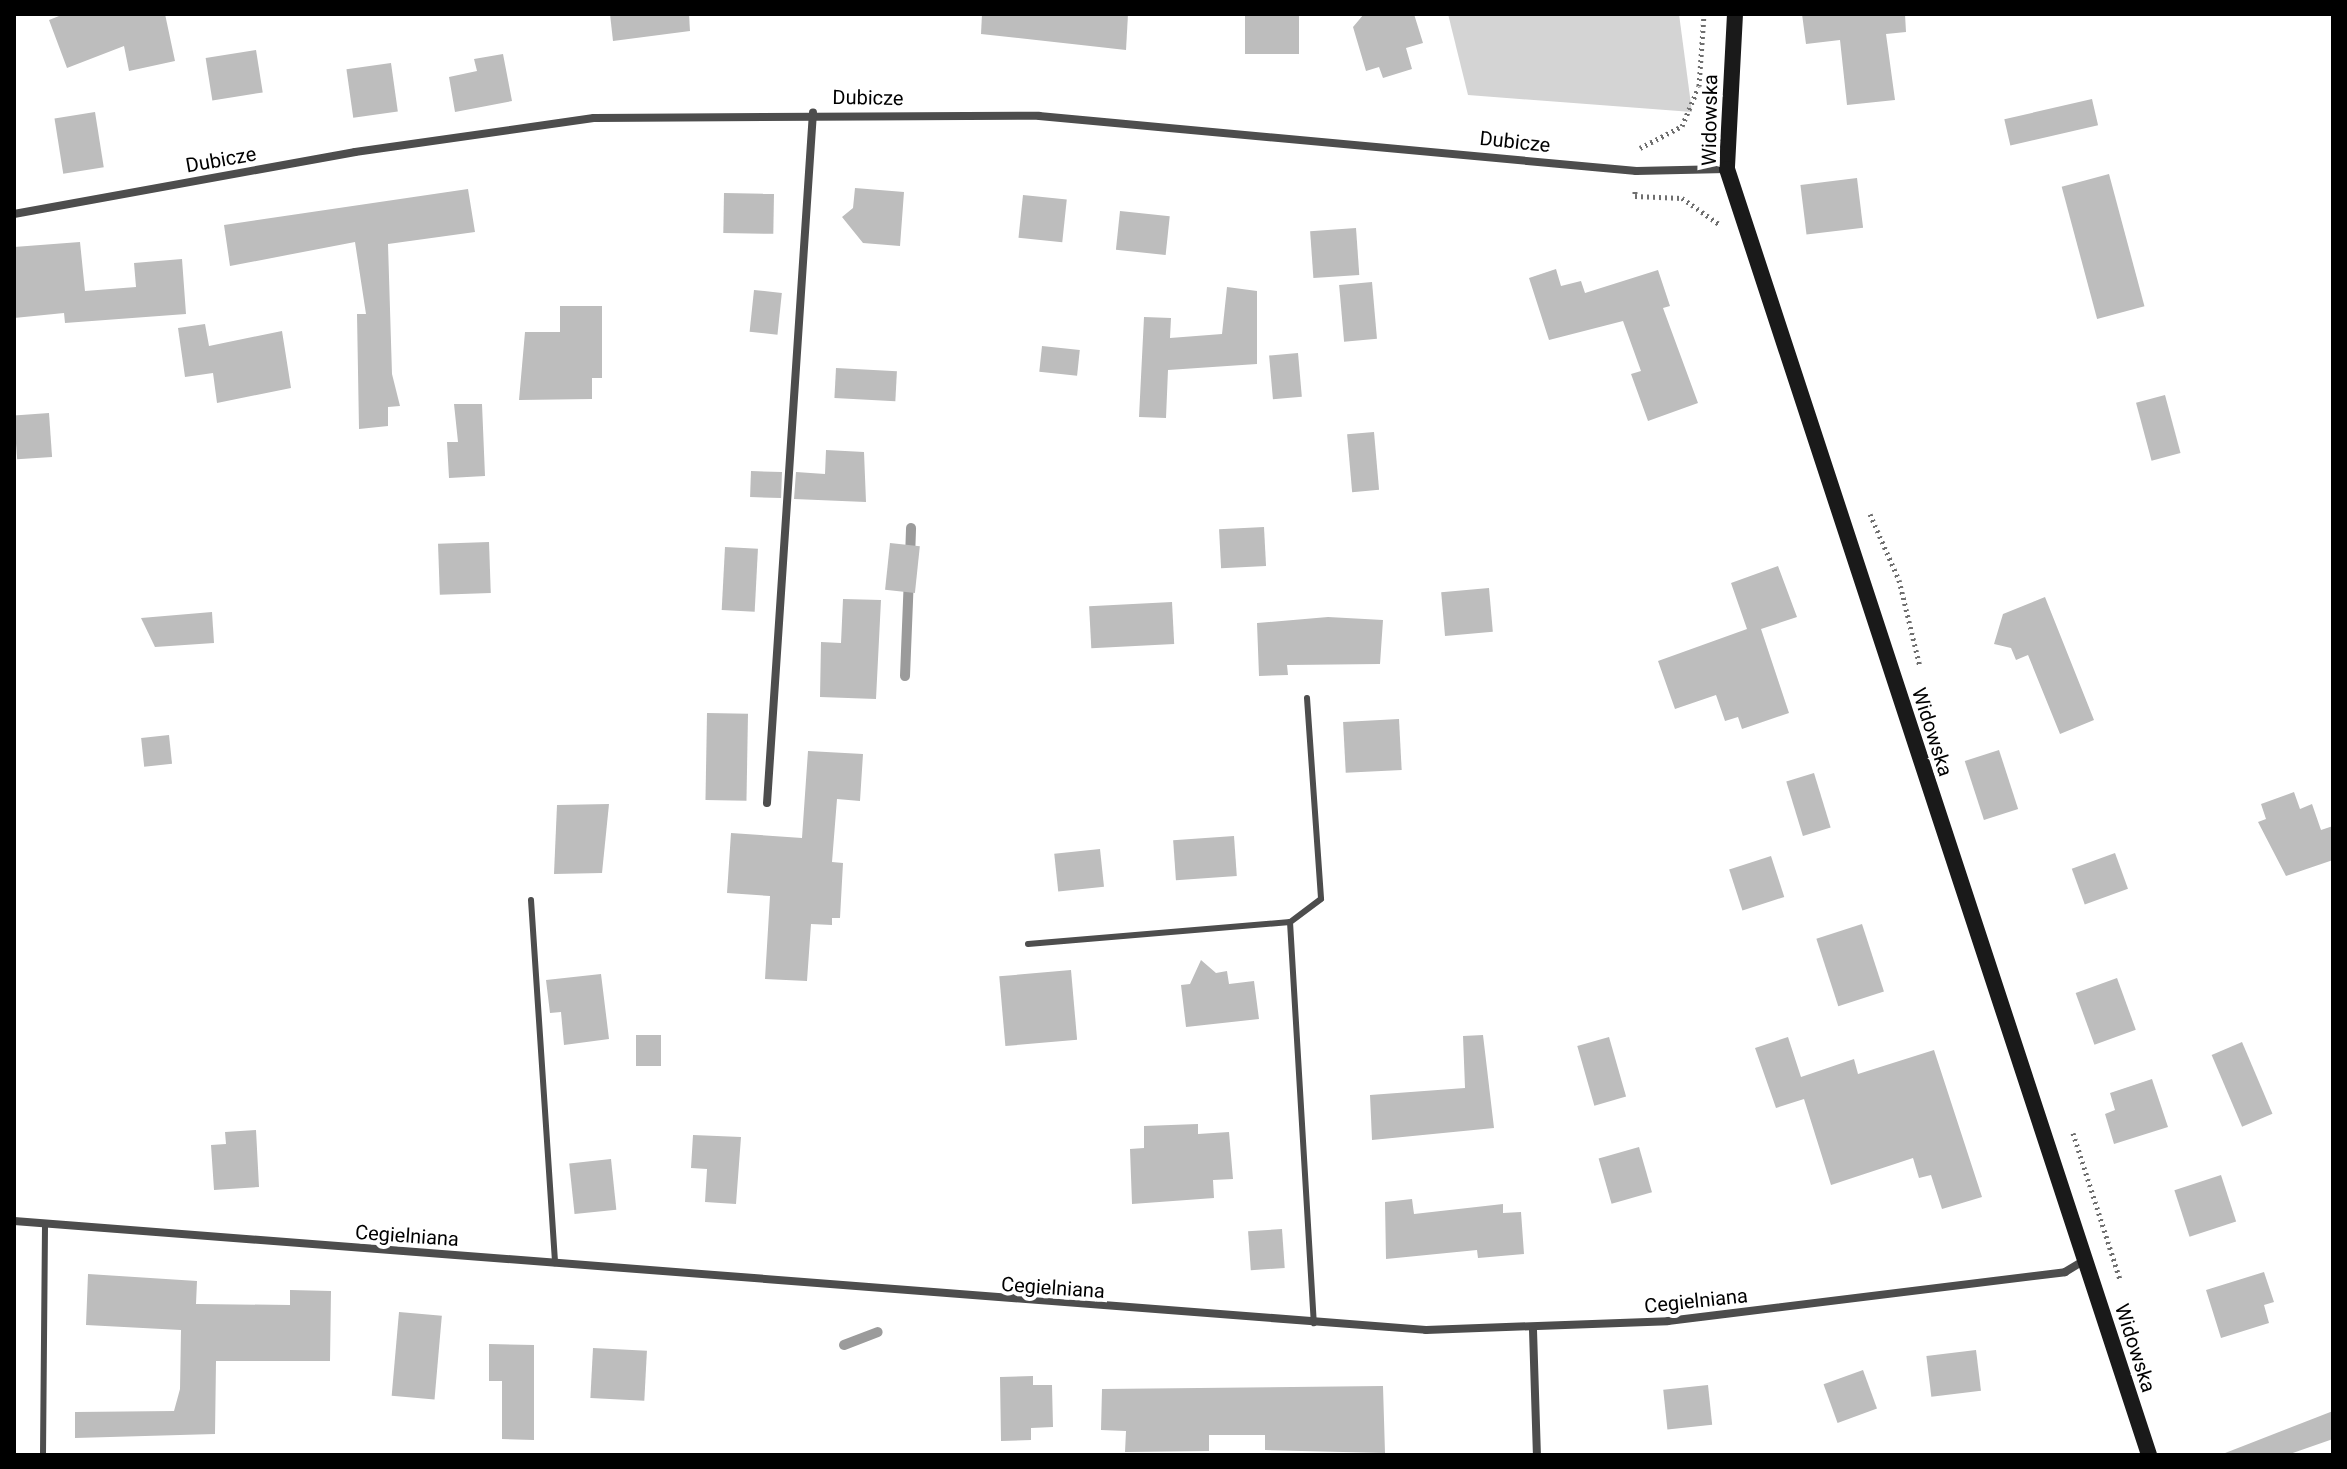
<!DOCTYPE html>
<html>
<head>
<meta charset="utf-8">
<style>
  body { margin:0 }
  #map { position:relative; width:2347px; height:1469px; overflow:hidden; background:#fff; font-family:Roboto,sans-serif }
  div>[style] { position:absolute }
  .green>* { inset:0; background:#d4d4d4 }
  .stream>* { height:10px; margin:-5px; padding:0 5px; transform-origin:5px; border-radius:5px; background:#9b9b9b }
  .building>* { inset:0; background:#bdbdbd; transform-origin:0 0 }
  .path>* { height:5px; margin-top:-2.5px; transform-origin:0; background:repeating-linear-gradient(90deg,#6f6f6f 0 2px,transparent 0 6px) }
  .lane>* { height:6px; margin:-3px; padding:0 3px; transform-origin:3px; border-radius:3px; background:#4d4d4d }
  .street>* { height:8px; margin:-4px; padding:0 4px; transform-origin:4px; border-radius:4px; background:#4d4d4d }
  .secondary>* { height:16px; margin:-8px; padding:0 8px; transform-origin:8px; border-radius:8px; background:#1a1a1a }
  span { translate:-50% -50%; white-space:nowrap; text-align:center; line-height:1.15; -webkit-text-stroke:8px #fff; paint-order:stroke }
  .street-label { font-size:20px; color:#000 }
  .frame { position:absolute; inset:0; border:16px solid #000; pointer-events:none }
</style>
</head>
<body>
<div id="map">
  <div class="green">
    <div style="clip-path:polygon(1448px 14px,1679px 14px,1692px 112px,1468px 95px)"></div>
  </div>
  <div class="stream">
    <div style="left:910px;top:558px;width:30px;rotate:-88deg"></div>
    <div style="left:905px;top:676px;width:98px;rotate:-87.7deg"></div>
    <div style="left:844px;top:1345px;width:36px;rotate:-21deg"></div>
  </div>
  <div class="building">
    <div style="clip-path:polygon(64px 14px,165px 14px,175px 61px,129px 71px,124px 46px,67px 68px,49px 20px)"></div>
    <div style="clip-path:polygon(610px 14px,689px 14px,690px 31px,613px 41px)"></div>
    <div style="clip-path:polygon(982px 14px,1128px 14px,1126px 50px,981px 34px)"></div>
    <div style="left:1245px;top:14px;width:54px;height:40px"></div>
    <div style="clip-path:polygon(1364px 14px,1414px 14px,1423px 43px,1406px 48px,1412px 69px,1383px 78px,1379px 67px,1366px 71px,1353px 27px)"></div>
    <div style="clip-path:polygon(1802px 14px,1905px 14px,1906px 32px,1886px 34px,1895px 100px,1847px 105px,1840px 40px,1806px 44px)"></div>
    <div style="left:256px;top:50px;width:43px;height:51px;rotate:81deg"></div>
    <div style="clip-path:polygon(503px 54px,512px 101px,455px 112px,449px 77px,477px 71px,474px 59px)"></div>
    <div style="left:391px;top:63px;width:49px;height:45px;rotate:82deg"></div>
    <div style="left:2092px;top:99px;width:27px;height:90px;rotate:77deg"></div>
    <div style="left:95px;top:112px;width:56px;height:41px;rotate:81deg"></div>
    <div style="left:2109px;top:174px;width:137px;height:49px;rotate:75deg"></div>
    <div style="left:1857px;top:178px;width:50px;height:57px;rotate:83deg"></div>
    <div style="clip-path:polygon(855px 188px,904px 192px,900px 246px,863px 243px,842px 217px,853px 208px)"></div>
    <div style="clip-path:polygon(468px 189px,475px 232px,388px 244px,392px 374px,400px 406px,388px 407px,388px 426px,359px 429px,357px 314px,366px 314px,355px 242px,230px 266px,224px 225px)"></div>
    <div style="left:724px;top:193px;width:50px;height:40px;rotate:1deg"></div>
    <div style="left:1023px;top:195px;width:44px;height:43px;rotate:6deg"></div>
    <div style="left:1120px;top:211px;width:50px;height:39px;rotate:6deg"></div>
    <div style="left:1356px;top:228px;width:47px;height:46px;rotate:86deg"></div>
    <div style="clip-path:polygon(80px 242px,85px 291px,136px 287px,134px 263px,182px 259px,186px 314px,65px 323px,64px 313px,14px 318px,14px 247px)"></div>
    <div style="clip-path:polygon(1556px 269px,1561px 286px,1581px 281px,1585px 293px,1658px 270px,1670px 306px,1663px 308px,1698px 403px,1648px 421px,1631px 374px,1641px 371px,1623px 321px,1549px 340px,1529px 278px)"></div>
    <div style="left:1372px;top:282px;width:57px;height:33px;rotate:85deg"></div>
    <div style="clip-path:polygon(1227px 287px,1257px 291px,1257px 364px,1168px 370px,1166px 418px,1139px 417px,1144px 317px,1171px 318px,1170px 338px,1222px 334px)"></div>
    <div style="left:754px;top:290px;width:28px;height:42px;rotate:6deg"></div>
    <div style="clip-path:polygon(560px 306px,602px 306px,602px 378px,592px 378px,592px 399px,519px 400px,525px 332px,560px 332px)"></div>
    <div style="clip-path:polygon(205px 324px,209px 346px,282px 331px,291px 388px,217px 403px,213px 373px,185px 377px,178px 328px)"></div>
    <div style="left:1042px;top:346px;width:38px;height:26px;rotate:6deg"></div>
    <div style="left:1298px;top:353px;width:44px;height:29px;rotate:85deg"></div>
    <div style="left:836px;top:368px;width:61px;height:30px;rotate:3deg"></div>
    <div style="left:2165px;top:395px;width:60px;height:30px;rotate:75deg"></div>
    <div style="clip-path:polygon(454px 404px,482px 404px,485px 476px,449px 478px,447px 442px,458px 442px)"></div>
    <div style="left:49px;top:413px;width:44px;height:35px;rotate:86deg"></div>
    <div style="left:1374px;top:432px;width:58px;height:27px;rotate:85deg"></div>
    <div style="clip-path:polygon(826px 450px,864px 452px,866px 502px,794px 499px,796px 472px,825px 474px)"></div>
    <div style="left:751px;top:471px;width:31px;height:26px;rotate:2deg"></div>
    <div style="left:1264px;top:527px;width:39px;height:45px;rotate:87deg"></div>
    <div style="left:489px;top:542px;width:51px;height:51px;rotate:88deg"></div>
    <div style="left:890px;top:543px;width:30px;height:47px;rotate:6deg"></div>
    <div style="left:725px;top:547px;width:33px;height:63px;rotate:3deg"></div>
    <div style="clip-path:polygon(1778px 566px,1797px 617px,1761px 629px,1789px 713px,1742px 729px,1738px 717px,1725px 721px,1716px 695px,1675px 709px,1658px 661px,1747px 629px,1731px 583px)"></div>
    <div style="left:1489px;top:588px;width:44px;height:48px;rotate:85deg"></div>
    <div style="clip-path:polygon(2045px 597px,2094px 720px,2060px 734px,2028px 655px,2016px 660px,2011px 648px,1994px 644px,2003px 614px)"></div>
    <div style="clip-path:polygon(843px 599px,881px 600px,876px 699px,820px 697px,821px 642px,841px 643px)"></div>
    <div style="left:1172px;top:602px;width:42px;height:83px;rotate:87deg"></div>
    <div style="clip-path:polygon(212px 612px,214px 643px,155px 647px,141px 618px)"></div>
    <div style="clip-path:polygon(1328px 617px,1383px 620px,1380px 664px,1287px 665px,1288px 675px,1259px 676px,1257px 623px)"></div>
    <div style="left:707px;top:713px;width:41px;height:87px;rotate:1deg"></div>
    <div style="left:1399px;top:719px;width:51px;height:56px;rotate:87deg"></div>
    <div style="left:169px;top:735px;width:29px;height:28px;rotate:84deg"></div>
    <div style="left:1999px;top:750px;width:62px;height:36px;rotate:72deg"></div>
    <div style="clip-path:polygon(808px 751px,863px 754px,860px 801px,837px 799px,832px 862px,843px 863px,840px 918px,832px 918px,832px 925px,811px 924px,807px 981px,765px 979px,770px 896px,727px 893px,731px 833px,802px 838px)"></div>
    <div style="left:1814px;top:773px;width:57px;height:29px;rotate:73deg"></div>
    <div style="clip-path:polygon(2294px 792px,2300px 809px,2312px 804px,2321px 830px,2333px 826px,2333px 860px,2286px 876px,2258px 822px,2266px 819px,2261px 804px)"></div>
    <div style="clip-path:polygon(609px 804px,602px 873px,554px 874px,557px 805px)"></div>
    <div style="left:1234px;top:836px;width:40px;height:61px;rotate:86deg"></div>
    <div style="left:1100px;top:849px;width:38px;height:46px;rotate:84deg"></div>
    <div style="left:2115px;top:853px;width:38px;height:46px;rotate:70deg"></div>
    <div style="left:1771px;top:856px;width:43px;height:44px;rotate:72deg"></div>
    <div style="left:1862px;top:924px;width:71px;height:48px;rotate:72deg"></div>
    <div style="clip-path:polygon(1201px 960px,1216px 973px,1227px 971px,1229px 984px,1254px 981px,1259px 1019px,1186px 1027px,1181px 985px,1190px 984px)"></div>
    <div style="left:1071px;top:970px;width:70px;height:72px;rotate:85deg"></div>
    <div style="clip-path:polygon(601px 974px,609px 1039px,564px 1045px,561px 1012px,550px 1013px,546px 980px)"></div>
    <div style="left:2117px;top:978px;width:55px;height:44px;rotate:70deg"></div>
    <div style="left:636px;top:1035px;width:25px;height:31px"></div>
    <div style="clip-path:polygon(1483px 1035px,1494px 1128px,1372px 1140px,1370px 1095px,1465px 1088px,1463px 1036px)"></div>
    <div style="left:1609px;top:1037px;width:62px;height:33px;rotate:74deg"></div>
    <div style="clip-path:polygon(1788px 1037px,1801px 1077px,1854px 1059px,1858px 1074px,1934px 1050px,1982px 1197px,1942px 1209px,1931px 1175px,1919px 1178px,1913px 1158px,1831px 1185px,1804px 1099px,1776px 1108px,1755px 1048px)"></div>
    <div style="left:2242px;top:1042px;width:78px;height:33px;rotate:67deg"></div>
    <div style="clip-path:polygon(2152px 1079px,2168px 1127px,2114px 1144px,2105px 1114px,2115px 1110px,2110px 1093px)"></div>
    <div style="clip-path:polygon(1198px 1124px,1198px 1134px,1229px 1132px,1233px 1179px,1213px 1180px,1214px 1198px,1132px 1204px,1130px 1149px,1144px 1148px,1144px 1126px)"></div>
    <div style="clip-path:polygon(256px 1130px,259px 1187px,214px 1190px,211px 1145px,226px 1144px,225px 1132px)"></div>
    <div style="clip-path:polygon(693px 1135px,741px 1137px,736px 1204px,705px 1202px,707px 1169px,691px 1168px)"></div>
    <div style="left:1639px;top:1147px;width:47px;height:42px;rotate:74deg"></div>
    <div style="left:611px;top:1159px;width:51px;height:42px;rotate:84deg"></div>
    <div style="left:2221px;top:1175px;width:49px;height:49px;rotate:72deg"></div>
    <div style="clip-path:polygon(1412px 1199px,1414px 1214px,1503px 1204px,1503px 1213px,1521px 1212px,1524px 1254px,1478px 1258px,1477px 1250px,1386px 1259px,1385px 1202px)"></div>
    <div style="left:1282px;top:1229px;width:39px;height:34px;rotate:86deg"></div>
    <div style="clip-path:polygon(2264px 1272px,2274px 1302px,2264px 1305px,2269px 1323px,2221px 1338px,2206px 1290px)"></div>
    <div style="clip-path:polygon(88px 1274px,197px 1281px,196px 1304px,290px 1305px,290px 1290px,331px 1291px,330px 1361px,216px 1361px,215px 1434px,75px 1438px,75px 1412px,174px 1411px,180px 1389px,181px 1330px,86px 1325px)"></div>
    <div style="left:399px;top:1312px;width:43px;height:84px;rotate:5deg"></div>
    <div style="clip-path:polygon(489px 1344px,534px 1345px,534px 1440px,502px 1439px,502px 1381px,489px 1381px)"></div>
    <div style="left:593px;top:1348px;width:54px;height:50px;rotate:3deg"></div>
    <div style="left:1976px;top:1350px;width:41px;height:50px;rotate:83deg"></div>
    <div style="left:1863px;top:1370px;width:41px;height:42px;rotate:70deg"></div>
    <div style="clip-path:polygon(1033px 1376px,1033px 1385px,1052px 1385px,1053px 1427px,1031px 1428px,1031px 1440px,1001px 1441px,1000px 1377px)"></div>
    <div style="left:1708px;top:1385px;width:40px;height:45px;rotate:84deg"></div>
    <div style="clip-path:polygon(1383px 1386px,1385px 1453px,1265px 1450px,1265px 1435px,1209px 1435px,1209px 1451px,1125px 1452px,1126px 1431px,1101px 1430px,1102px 1389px)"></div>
    <div style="clip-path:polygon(2333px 1411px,2333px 1439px,2287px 1455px,2220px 1455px)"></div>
  </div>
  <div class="path">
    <div style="left:1640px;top:148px;width:47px;rotate:-27.6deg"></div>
    <div style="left:1682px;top:126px;width:43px;rotate:-67deg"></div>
    <div style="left:1699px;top:86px;width:72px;rotate:-86deg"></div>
    <div style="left:1635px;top:191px;width:5px;rotate:90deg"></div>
    <div style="left:1635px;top:196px;width:47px;rotate:2.4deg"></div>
    <div style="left:1682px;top:198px;width:45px;rotate:35.1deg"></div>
    <div style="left:1870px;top:514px;width:72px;rotate:66.3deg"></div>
    <div style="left:1899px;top:580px;width:89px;rotate:76.4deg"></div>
    <div style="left:2073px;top:1133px;width:153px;rotate:72.2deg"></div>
  </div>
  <div class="lane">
    <div style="left:1307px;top:698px;width:201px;rotate:86deg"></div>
    <div style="left:1321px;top:899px;width:39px;rotate:143deg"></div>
    <div style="left:1290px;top:922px;width:402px;rotate:86.6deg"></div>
    <div style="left:531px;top:900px;width:364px;rotate:86.2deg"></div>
    <div style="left:1028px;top:944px;width:263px;rotate:-4.8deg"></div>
    <div style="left:43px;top:1455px;width:231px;rotate:-89.5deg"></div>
  </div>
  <div class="street">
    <div style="left:14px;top:214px;width:347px;rotate:-10.3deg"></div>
    <div style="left:355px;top:152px;width:241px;rotate:-8.1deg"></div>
    <div style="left:594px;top:118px;width:445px;rotate:-0.3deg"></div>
    <div style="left:1039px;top:116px;width:600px;rotate:5.26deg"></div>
    <div style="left:1636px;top:171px;width:90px;rotate:-1.3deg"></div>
    <div style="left:767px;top:803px;width:692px;rotate:-86.19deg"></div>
    <div style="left:14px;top:1221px;width:1416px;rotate:4.41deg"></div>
    <div style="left:1426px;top:1330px;width:242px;rotate:-2.1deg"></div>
    <div style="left:1668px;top:1321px;width:400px;rotate:-7deg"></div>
    <div style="left:2065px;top:1272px;width:23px;rotate:-31deg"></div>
    <div style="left:1533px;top:1330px;width:125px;rotate:88.2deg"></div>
  </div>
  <div class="secondary">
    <div style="left:1735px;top:14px;width:155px;rotate:93deg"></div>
    <div style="left:1727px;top:169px;width:1353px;rotate:71.83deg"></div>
  </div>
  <div class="street-label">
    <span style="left:868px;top:98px;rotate:1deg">Dubicze</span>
    <span style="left:1710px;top:120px;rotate:-89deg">Widowska</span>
    <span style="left:1515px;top:142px;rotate:6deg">Dubicze</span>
    <span style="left:221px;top:160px;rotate:-10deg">Dubicze</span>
    <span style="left:1932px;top:732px;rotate:72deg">Widowska</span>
    <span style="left:407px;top:1236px;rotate:4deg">Cegielniana</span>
    <span style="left:1053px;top:1288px;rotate:4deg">Cegielniana</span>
    <span style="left:1696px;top:1301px;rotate:-6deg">Cegielniana</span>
    <span style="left:2135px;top:1348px;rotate:72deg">Widowska</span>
  </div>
  <div class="frame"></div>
</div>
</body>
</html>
